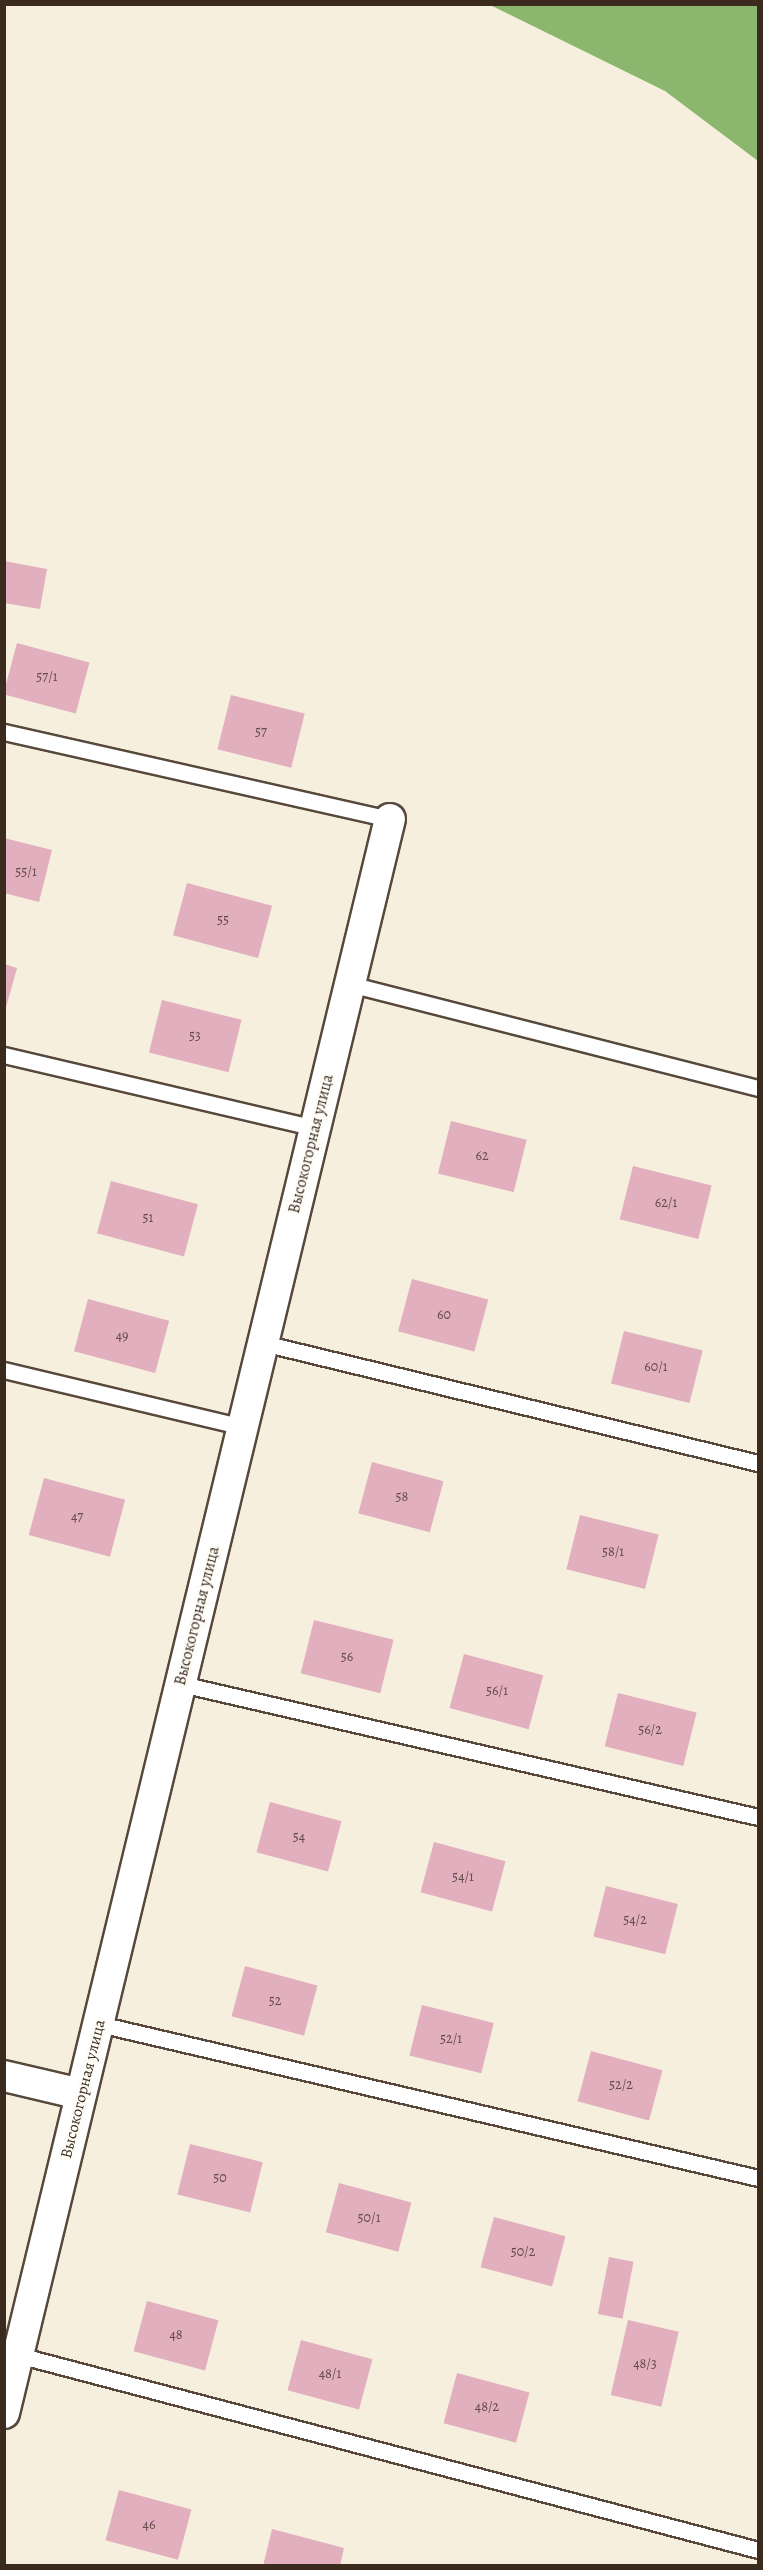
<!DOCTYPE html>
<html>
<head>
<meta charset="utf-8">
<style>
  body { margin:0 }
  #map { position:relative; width:763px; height:2570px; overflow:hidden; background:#f6efdd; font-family:Alegreya,serif }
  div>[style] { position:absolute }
  .forest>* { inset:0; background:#8ab66e }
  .building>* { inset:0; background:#e1afbe; transform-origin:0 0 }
  .roads { filter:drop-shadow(2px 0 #57483b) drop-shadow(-2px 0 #57483b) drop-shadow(0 2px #57483b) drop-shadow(0 -2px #57483b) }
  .lane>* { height:15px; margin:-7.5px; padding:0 7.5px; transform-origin:7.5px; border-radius:7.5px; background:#fff }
  .street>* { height:30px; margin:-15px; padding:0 15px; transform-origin:15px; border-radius:15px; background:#fff }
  span { translate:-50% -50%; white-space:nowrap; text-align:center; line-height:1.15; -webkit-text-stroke:6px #fdfcf7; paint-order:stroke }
  .number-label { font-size:14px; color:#644b46 }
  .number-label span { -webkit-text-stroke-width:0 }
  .street-label { font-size:16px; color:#3b2a1e }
  .frame { position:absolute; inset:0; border:6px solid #3b2a1e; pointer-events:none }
</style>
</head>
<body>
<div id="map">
  <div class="forest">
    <div style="clip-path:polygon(490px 5px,758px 5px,758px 161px,665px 91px)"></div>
  </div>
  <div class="building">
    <div style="clip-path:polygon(4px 561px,47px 569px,40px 609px,4px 603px)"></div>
    <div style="left:17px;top:643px;width:75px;height:53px;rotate:15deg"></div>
    <div style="left:231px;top:695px;width:76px;height:56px;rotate:14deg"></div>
    <div style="clip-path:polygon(4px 838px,52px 850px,39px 902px,4px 893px)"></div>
    <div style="left:187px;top:883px;width:88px;height:54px;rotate:15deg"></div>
    <div style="clip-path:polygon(4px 964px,17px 968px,5px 1011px,4px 1011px)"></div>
    <div style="left:162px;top:1000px;width:82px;height:54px;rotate:14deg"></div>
    <div style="left:451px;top:1121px;width:78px;height:54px;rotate:14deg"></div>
    <div style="left:633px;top:1166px;width:81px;height:55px;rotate:14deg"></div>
    <div style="left:111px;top:1181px;width:90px;height:54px;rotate:15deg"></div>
    <div style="left:412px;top:1279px;width:79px;height:54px;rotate:15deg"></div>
    <div style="left:88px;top:1299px;width:84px;height:54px;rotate:15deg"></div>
    <div style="left:624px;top:1331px;width:81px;height:54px;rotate:14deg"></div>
    <div style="left:372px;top:1462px;width:74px;height:53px;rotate:15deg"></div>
    <div style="left:44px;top:1478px;width:84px;height:59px;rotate:15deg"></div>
    <div style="left:580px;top:1515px;width:81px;height:56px;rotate:14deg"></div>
    <div style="left:314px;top:1620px;width:82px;height:55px;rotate:14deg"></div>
    <div style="left:464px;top:1654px;width:82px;height:56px;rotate:15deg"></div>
    <div style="left:618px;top:1693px;width:81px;height:55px;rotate:14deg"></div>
    <div style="left:270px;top:1802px;width:74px;height:52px;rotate:15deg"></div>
    <div style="left:434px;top:1842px;width:74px;height:52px;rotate:15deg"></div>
    <div style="left:606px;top:1886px;width:74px;height:52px;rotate:14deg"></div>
    <div style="left:245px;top:1966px;width:75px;height:52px;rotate:15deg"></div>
    <div style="left:422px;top:2005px;width:74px;height:52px;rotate:14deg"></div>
    <div style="left:591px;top:2051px;width:74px;height:52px;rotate:15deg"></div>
    <div style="left:190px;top:2144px;width:75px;height:52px;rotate:14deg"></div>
    <div style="left:339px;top:2183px;width:75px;height:51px;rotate:15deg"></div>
    <div style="left:494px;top:2217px;width:74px;height:52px;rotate:15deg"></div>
    <div style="left:609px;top:2257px;width:25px;height:58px;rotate:11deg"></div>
    <div style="left:147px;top:2301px;width:74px;height:52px;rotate:15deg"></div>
    <div style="left:628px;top:2320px;width:52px;height:77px;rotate:13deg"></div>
    <div style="left:301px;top:2340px;width:74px;height:52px;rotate:15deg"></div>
    <div style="left:457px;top:2373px;width:75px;height:52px;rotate:15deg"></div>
    <div style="left:119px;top:2490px;width:75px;height:52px;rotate:15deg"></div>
    <div style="clip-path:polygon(272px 2529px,344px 2548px,340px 2566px,263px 2566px)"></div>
  </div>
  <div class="roads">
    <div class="lane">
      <div style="left:4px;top:732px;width:396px;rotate:12.7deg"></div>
      <div style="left:350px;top:984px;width:421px;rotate:14.3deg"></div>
      <div style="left:4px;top:1055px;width:319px;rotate:13.2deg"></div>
      <div style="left:263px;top:1343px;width:509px;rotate:13.63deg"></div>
      <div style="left:4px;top:1370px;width:246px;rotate:13.4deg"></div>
      <div style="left:181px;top:1684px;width:592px;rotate:12.98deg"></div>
      <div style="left:99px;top:2024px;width:677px;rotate:13.15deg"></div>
      <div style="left:18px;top:2355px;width:765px;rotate:14.76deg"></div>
    </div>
    <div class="street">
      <div style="left:4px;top:2076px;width:79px;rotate:13.2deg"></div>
      <div style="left:4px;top:2413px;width:1640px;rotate:-76.39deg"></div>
    </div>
  </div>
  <div class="number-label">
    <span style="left:47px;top:677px">57/1</span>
    <span style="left:261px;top:732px">57</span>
    <span style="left:26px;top:872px">55/1</span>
    <span style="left:223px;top:920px">55</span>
    <span style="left:195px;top:1036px">53</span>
    <span style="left:482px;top:1156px">62</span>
    <span style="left:666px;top:1203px">62/1</span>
    <span style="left:148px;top:1218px">51</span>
    <span style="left:444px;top:1315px">60</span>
    <span style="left:122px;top:1336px">49</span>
    <span style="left:656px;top:1367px">60/1</span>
    <span style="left:402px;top:1497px">58</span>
    <span style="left:77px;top:1517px">47</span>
    <span style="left:613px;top:1552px">58/1</span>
    <span style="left:347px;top:1657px">56</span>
    <span style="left:497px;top:1691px">56/1</span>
    <span style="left:650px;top:1730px">56/2</span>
    <span style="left:299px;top:1837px">54</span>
    <span style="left:463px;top:1877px">54/1</span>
    <span style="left:635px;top:1920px">54/2</span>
    <span style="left:275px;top:2001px">52</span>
    <span style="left:451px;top:2039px">52/1</span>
    <span style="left:621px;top:2085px">52/2</span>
    <span style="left:220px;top:2178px">50</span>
    <span style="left:369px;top:2218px">50/1</span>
    <span style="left:523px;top:2252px">50/2</span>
    <span style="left:176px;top:2335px">48</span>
    <span style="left:645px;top:2364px">48/3</span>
    <span style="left:330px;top:2374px">48/1</span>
    <span style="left:487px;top:2407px">48/2</span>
    <span style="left:149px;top:2525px">46</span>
  </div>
  <div class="street-label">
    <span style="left:311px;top:1144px;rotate:-76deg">Высокогорная улица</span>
    <span style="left:197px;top:1616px;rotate:-76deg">Высокогорная улица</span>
    <span style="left:83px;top:2089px;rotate:-76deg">Высокогорная улица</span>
  </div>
  <div class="frame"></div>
</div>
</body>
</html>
